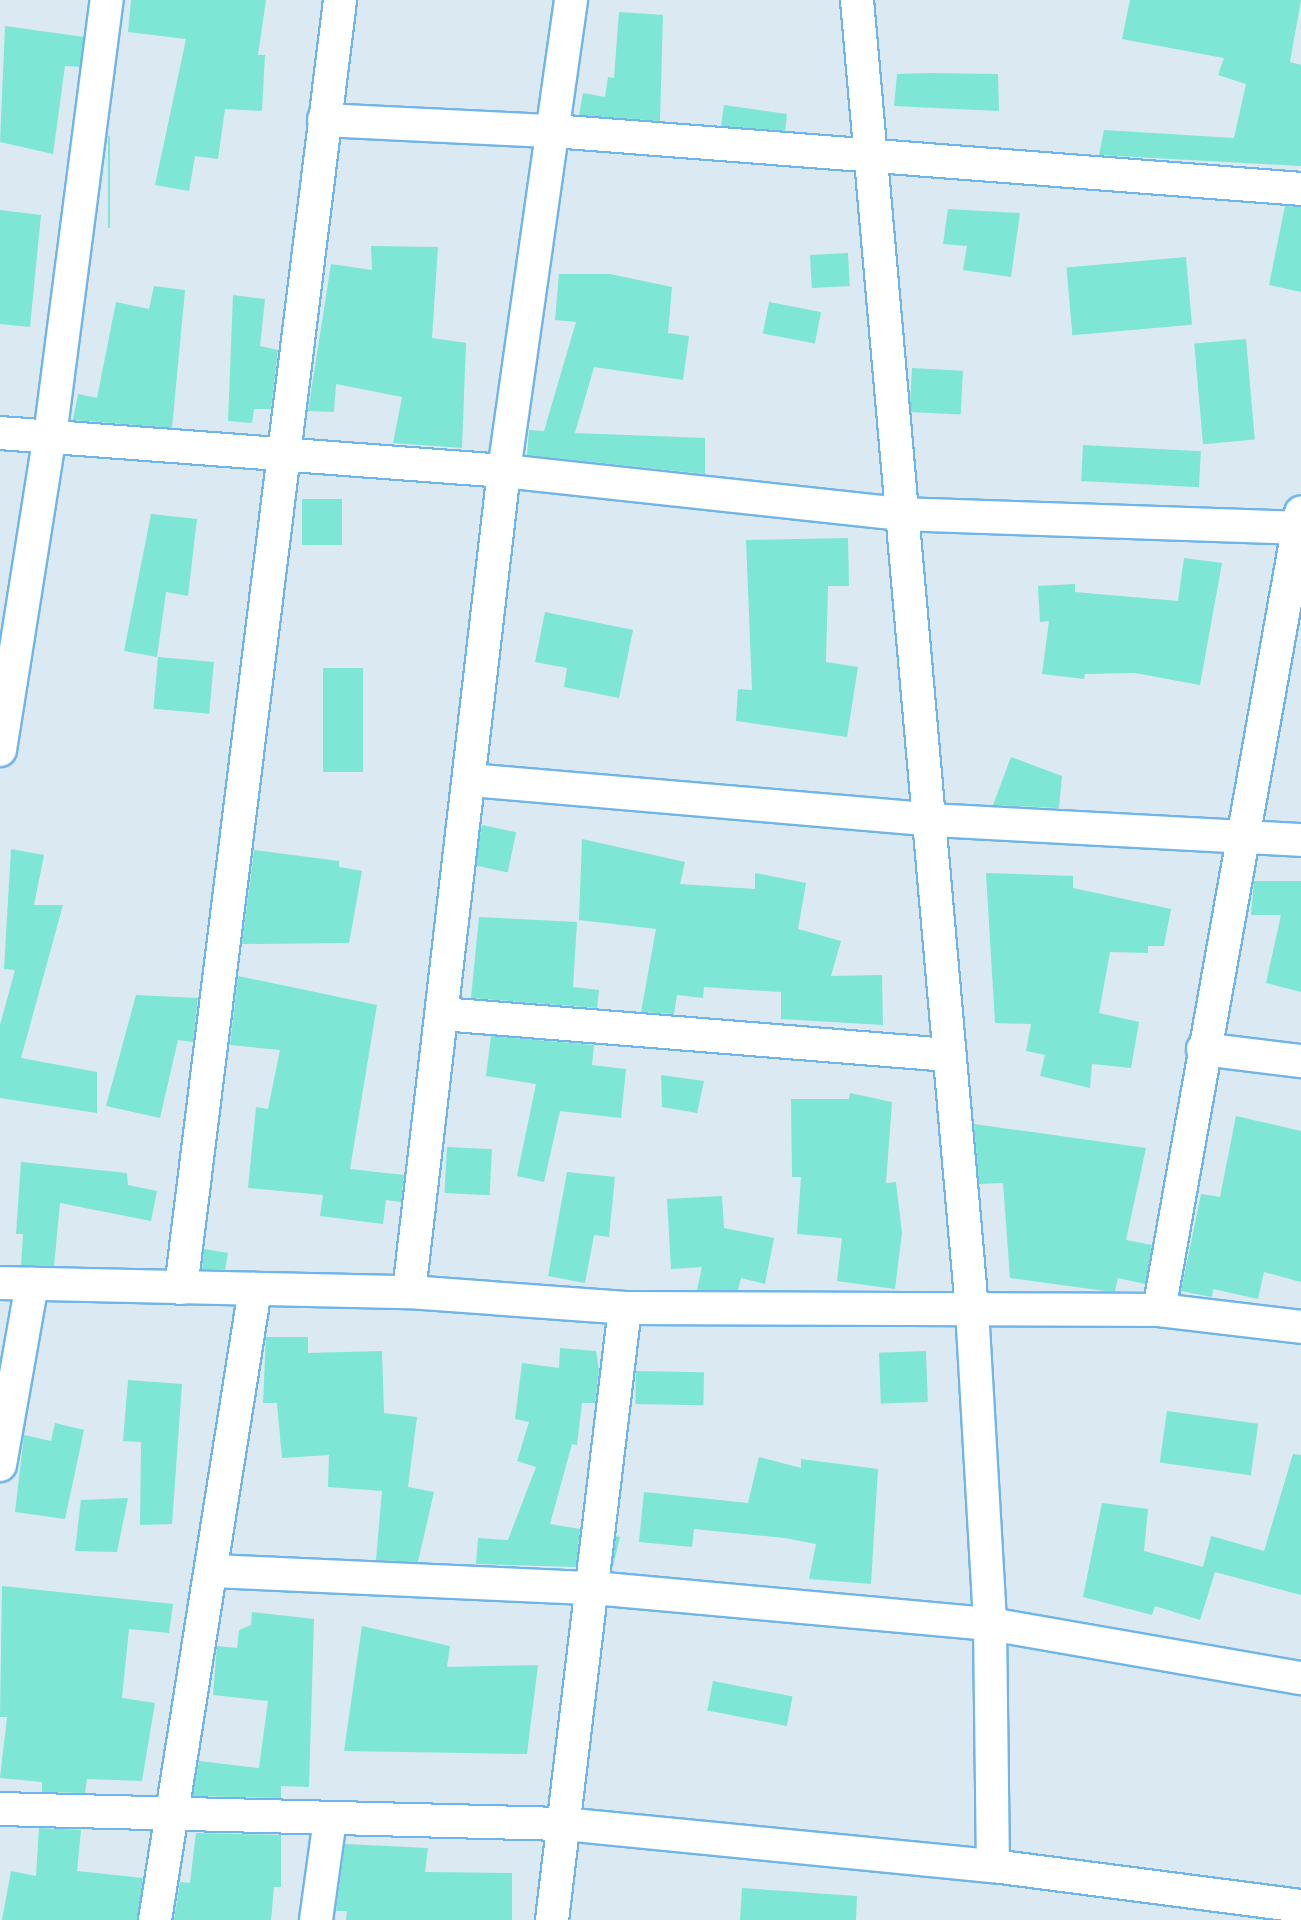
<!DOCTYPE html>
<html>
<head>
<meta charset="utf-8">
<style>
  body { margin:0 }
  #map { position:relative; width:1301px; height:1920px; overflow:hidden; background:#dbe9f3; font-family:"Archivo Narrow",sans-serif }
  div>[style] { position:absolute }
  .building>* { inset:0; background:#7de6d4; transform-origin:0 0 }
  .roads { filter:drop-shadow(2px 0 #6fb5e7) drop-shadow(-2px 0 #6fb5e7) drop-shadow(0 2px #6fb5e7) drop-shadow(0 -2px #6fb5e7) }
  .street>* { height:32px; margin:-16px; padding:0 16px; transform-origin:16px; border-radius:16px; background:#fff }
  span { translate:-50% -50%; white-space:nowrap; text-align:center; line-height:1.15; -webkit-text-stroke:6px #dbe9f3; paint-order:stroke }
</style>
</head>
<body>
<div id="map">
  <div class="building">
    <div style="clip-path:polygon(131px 0,266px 0,258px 55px,265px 55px,262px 111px,225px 109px,218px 159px,195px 156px,189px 191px,155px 185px,186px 39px,128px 32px)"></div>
    <div style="clip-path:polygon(1130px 0,1301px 0,1290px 62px,1301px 65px,1301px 166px,1099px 155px,1104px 130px,1234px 138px,1246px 84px,1218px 75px,1224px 58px,1122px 39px)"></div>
    <div style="clip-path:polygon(619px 12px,663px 15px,660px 121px,579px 115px,583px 93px,605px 97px,608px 77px,614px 78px)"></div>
    <div style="clip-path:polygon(5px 26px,84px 37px,80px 67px,65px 66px,53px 154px,0 142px)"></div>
    <div style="clip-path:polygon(930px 73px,998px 74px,999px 111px,894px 106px,897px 74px)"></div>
    <div style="clip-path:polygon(724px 105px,787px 114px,785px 131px,721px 126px)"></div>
    <div style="left:108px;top:136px;width:2px;height:92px"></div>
    <div style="clip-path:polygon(1285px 206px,1301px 207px,1301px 292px,1269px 285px)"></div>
    <div style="clip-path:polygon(948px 209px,1020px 213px,1011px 277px,963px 270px,967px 246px,943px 244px)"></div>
    <div style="clip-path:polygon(0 210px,41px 215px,30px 327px,0 324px)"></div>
    <div style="clip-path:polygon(371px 246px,438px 247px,432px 338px,466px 343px,462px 448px,393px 443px,402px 397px,336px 384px,334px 412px,308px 411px,331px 264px,372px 270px)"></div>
    <div style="left:848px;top:253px;width:33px;height:38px;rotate:87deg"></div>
    <div style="left:1186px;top:257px;width:68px;height:120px;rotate:85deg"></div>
    <div style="clip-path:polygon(559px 274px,610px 274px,672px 287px,668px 333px,689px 336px,683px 380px,594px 367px,575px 433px,705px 438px,705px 474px,527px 455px,529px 430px,544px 431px,576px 322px,555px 320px)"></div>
    <div style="clip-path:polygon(154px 286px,185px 290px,172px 428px,73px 420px,78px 394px,97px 398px,116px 302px,149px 309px)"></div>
    <div style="clip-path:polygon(233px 295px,265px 299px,260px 346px,278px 350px,271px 409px,254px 409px,252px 423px,228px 421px)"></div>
    <div style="left:769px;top:302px;width:53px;height:32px;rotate:11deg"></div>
    <div style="left:1246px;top:339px;width:101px;height:52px;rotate:85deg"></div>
    <div style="left:912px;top:368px;width:51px;height:44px;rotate:3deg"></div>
    <div style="left:1083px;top:445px;width:118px;height:36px;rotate:3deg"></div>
    <div style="left:302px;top:499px;width:40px;height:46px"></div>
    <div style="clip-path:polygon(151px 514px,197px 519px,188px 596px,166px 592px,157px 657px,124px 651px)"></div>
    <div style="clip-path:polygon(848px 538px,849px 586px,828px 586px,826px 662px,858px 667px,847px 737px,736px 721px,738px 689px,752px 690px,746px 540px)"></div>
    <div style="clip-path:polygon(1184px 558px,1222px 563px,1200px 685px,1135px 673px,1085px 674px,1084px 679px,1042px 674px,1049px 621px,1040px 622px,1038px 586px,1075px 584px,1075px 592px,1178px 601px)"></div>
    <div style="clip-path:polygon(545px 612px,633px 630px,619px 698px,564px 687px,567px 668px,535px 662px)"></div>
    <div style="left:158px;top:657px;width:56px;height:52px;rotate:5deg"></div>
    <div style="left:323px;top:668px;width:40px;height:104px"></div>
    <div style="clip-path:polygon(1011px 757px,1062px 776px,1059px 808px,993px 805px)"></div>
    <div style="left:482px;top:825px;width:35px;height:41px;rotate:12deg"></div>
    <div style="clip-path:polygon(582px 839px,685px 862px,680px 884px,755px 889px,755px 873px,806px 883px,798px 929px,841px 941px,831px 976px,882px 975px,883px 1025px,781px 1019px,781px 992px,704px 987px,703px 998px,677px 995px,674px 1014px,641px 1012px,656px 929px,579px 920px)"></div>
    <div style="clip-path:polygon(11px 849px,44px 855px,34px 905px,63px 905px,21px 1058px,97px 1072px,97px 1113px,0 1098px,0 1025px,15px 970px,4px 969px)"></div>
    <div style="clip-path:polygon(254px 850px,339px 861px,339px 867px,362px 871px,349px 943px,242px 944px)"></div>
    <div style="clip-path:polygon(986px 873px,1073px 876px,1073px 888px,1171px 909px,1164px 946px,1148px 946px,1148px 953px,1110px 952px,1099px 1013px,1139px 1022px,1131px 1068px,1092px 1064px,1090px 1088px,1040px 1076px,1045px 1055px,1026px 1051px,1031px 1024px,995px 1023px)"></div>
    <div style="clip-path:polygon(1254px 881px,1301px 881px,1301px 992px,1266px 983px,1281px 915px,1251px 915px)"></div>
    <div style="clip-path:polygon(479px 917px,577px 922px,573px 987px,599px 990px,597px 1008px,471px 998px)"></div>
    <div style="clip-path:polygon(238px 976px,377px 1005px,350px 1169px,404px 1175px,401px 1202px,386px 1200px,383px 1224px,320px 1216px,323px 1195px,248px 1188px,256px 1107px,268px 1109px,280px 1050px,230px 1045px)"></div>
    <div style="clip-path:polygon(136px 995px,198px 998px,193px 1042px,178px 1040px,160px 1118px,106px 1106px)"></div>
    <div style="clip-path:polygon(491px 1036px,594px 1045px,592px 1065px,626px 1069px,621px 1118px,560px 1111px,544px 1182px,517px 1176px,536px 1084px,486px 1076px)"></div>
    <div style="clip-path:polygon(661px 1075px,704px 1081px,697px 1113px,662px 1107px)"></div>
    <div style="clip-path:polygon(850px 1093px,892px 1102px,886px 1183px,896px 1182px,902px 1233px,895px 1289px,837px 1281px,842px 1238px,797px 1234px,801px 1177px,792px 1177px,791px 1099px,849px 1099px)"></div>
    <div style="clip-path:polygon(1236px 1116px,1301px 1131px,1301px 1282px,1264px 1272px,1258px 1299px,1213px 1289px,1212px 1297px,1181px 1291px,1201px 1194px,1220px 1197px)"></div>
    <div style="clip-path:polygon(974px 1124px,1146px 1148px,1126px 1240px,1152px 1245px,1145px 1284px,1118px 1278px,1115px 1291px,1105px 1291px,1010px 1278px,1003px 1183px,979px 1184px)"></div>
    <div style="left:447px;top:1147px;width:45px;height:46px;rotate:3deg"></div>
    <div style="clip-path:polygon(21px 1162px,127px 1173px,128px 1185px,157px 1191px,151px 1221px,60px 1203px,54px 1266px,21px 1265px,23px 1234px,16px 1234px)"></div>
    <div style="clip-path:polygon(567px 1172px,615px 1177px,609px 1237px,594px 1235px,585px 1283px,548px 1276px)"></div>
    <div style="clip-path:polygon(722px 1196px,724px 1228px,774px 1238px,765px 1284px,741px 1278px,738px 1290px,697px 1290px,702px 1267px,671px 1269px,667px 1199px)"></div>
    <div style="clip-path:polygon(204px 1249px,228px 1253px,225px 1270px,202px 1269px)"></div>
    <div style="clip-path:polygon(266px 1337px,308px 1337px,308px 1353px,382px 1351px,384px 1413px,417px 1417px,408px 1487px,434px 1492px,418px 1562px,376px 1560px,382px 1491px,328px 1487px,329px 1455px,282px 1458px,277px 1403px,263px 1403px)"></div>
    <div style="clip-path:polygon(560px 1348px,596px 1351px,599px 1370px,595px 1403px,582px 1403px,577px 1445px,572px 1444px,550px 1524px,580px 1529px,576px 1567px,476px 1564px,478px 1538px,508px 1540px,536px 1467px,517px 1461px,529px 1422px,515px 1419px,522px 1363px,559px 1368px)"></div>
    <div style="left:926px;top:1351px;width:51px;height:47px;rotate:88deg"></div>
    <div style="left:636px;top:1371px;width:68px;height:33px;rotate:1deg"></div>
    <div style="clip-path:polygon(128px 1380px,182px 1384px,172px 1524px,140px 1525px,141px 1442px,123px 1441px)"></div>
    <div style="left:1167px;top:1411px;width:92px;height:52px;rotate:8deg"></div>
    <div style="clip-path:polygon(55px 1423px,84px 1430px,65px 1519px,15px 1512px,24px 1435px,51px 1441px)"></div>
    <div style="clip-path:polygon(1293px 1454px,1301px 1455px,1301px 1595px,1215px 1572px,1200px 1620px,1155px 1606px,1152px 1615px,1083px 1597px,1102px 1503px,1148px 1509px,1144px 1551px,1203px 1567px,1211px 1536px,1264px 1551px)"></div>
    <div style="clip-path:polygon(759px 1457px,801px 1468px,801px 1459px,878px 1469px,871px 1584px,809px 1579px,816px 1544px,785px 1538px,694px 1529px,692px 1547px,639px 1542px,644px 1492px,748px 1503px)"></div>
    <div style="clip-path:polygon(128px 1498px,117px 1552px,75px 1551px,81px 1500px)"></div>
    <div style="clip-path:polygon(616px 1536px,620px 1537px,612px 1571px)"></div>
    <div style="clip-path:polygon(2px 1586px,173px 1604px,169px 1633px,129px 1629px,122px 1698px,155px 1703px,142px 1781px,87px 1779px,85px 1793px,42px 1792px,42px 1782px,0 1778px,7px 1717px,0 1717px)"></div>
    <div style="clip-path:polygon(252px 1612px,314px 1619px,309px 1787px,281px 1786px,281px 1798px,193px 1796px,199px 1761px,259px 1768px,268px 1701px,213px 1695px,217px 1646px,237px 1648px,239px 1630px,251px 1625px)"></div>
    <div style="clip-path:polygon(362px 1626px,450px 1646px,447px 1667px,538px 1665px,527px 1754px,344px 1751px)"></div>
    <div style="left:713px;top:1681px;width:81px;height:30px;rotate:11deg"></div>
    <div style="clip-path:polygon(39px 1828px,81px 1830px,77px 1871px,143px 1878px,137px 1920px,2px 1920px,11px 1871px,36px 1876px)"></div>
    <div style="clip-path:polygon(196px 1833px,281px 1835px,281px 1887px,274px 1887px,271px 1920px,174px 1920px,180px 1882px,190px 1883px)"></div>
    <div style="clip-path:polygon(345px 1844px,428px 1848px,425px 1872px,512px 1873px,512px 1920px,346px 1920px,347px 1911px,336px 1911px)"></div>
    <div style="clip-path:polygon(742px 1888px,857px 1896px,856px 1920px,740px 1920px)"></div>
  </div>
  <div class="roads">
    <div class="street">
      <div style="left:857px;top:0;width:1314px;rotate:84.98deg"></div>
      <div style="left:972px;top:1309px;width:316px;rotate:86.7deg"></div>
      <div style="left:990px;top:1624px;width:242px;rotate:89.3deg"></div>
      <div style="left:324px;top:120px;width:229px;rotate:2.8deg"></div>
      <div style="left:553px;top:131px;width:750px;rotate:4.43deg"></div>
      <div style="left:0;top:433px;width:505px;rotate:4.31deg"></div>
      <div style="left:504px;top:471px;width:398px;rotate:6.2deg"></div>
      <div style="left:900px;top:514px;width:401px;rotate:2deg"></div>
      <div style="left:0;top:750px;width:318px;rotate:-81deg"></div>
      <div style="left:50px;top:436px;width:440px;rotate:-82.6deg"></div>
      <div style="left:470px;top:780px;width:464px;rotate:4.9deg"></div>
      <div style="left:932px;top:820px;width:370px;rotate:3.1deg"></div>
      <div style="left:442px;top:1014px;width:508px;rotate:4.63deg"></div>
      <div style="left:1203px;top:1049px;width:99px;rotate:7deg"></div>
      <div style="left:0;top:1283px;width:409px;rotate:1.3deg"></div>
      <div style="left:409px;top:1292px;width:217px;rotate:4.2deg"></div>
      <div style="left:625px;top:1308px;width:534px;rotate:0.21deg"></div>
      <div style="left:1159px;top:1310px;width:143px;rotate:6.8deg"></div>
      <div style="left:181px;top:1288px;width:1298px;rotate:-82.96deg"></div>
      <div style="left:409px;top:1292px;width:826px;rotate:-83.4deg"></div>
      <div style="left:504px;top:471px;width:476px;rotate:-81.9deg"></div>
      <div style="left:1159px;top:1310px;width:810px;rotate:-79.9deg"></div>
      <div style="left:0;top:1465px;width:184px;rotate:-80deg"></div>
      <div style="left:213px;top:1571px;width:380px;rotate:2.6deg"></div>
      <div style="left:593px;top:1588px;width:399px;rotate:5.2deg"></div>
      <div style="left:990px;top:1624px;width:316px;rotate:9.9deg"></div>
      <div style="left:0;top:1809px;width:563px;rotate:1.53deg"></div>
      <div style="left:563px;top:1824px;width:432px;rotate:5.6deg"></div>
      <div style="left:993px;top:1866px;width:311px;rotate:7.4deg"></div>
      <div style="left:155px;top:1920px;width:639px;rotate:-80.99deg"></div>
      <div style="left:316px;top:1920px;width:102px;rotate:-82.1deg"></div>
      <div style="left:552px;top:1920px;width:616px;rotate:-83.2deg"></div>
    </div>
  </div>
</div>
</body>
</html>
